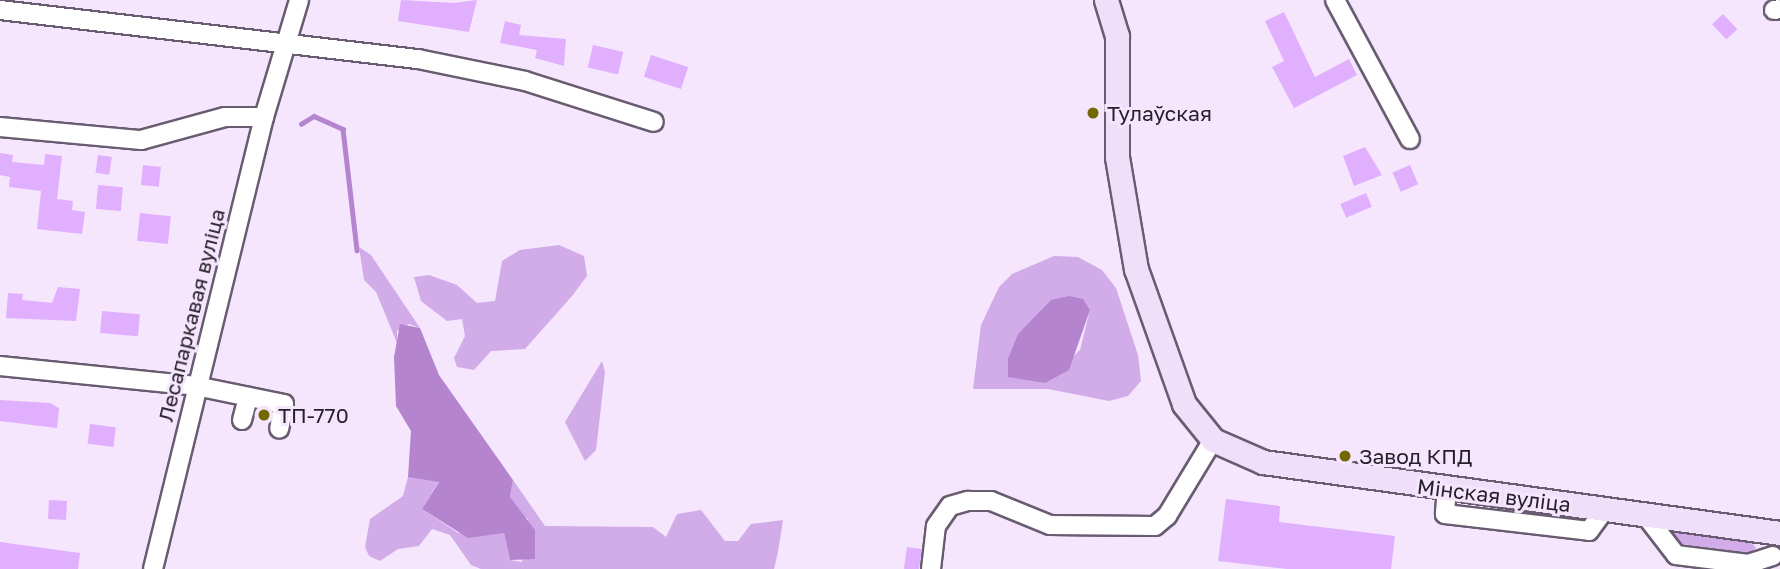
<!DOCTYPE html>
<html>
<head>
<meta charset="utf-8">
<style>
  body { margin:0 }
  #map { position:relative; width:1780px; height:569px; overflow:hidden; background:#f5e6fe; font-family:"Golos Text",sans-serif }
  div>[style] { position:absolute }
  .green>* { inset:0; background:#d2abe9 }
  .water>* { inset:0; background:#b484cf }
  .stream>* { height:4.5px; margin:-2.25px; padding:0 2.25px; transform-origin:2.25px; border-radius:2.25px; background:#b484cf }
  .building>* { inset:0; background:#e0affe; transform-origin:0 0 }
  .roads { filter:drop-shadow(2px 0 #695c70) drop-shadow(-2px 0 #695c70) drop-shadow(0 2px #695c70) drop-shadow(0 -2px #695c70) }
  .minor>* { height:18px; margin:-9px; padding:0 9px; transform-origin:9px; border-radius:9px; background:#fff }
  .major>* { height:23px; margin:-11.5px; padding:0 11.5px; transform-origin:11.5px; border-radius:11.5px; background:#f0dffb }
  .dots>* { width:19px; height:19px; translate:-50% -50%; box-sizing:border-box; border:4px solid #f5e6fe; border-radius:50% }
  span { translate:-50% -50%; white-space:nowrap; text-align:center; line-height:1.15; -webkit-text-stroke:6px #f5e6fe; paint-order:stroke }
  .poi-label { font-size:21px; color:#262129 }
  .left { translate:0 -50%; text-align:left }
  .street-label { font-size:21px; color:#262129 }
</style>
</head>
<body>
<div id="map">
  <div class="green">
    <div style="clip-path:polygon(559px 245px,584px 256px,587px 276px,572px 296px,525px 349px,491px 351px,474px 370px,457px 367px,454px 358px,465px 336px,462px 319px,447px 321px,421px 301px,414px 277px,429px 275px,457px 285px,477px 303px,495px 301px,502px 261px,520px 250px)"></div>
    <div style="clip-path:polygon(359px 247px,371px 255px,420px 328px,409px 324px,397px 331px,397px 343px,376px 292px,364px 280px)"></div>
    <div style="clip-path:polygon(evenodd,1054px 256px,1078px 257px,1102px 270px,1116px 288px,1138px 355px,1141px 381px,1128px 396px,1109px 401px,1048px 389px,973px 389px,981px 325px,999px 287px,1012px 274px,1054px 256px,1090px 310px,1080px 350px,1045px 383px,1028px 378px,1090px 310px)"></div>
    <div style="clip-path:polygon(602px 361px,605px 372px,596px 450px,585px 461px,565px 422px)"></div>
    <div style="clip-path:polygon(418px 476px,439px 481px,422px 509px,458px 533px,504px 533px,510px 560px,522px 562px,528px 519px,515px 510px,510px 497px,513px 480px,545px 526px,653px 527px,666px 537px,677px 514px,701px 510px,725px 541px,738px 541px,751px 524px,783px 520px,778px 552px,774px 569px,481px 569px,471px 565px,450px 535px,432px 529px,419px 546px,398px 549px,380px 561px,369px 556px,365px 547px,370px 519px,403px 496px,408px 477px)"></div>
    <div style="clip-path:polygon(1676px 531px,1749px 540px,1756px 548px,1750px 553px,1675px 543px,1670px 537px)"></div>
  </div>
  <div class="water">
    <div style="clip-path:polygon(1069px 296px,1083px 299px,1090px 310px,1069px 370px,1045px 383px,1008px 377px,1008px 359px,1018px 334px,1051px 300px)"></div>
    <div style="clip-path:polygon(400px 324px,420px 328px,439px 375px,513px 480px,510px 497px,535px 530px,535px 559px,510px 560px,504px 533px,468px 538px,422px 509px,439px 482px,408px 477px,411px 431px,396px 406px,394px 357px)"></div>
  </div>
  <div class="stream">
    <div style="left:301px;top:124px;width:15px;rotate:-32deg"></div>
    <div style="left:314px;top:116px;width:32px;rotate:24deg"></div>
    <div style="left:343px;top:129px;width:122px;rotate:83.4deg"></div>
  </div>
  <div class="building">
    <div style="clip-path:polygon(401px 0,454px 3px,477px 0,469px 32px,398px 21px)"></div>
    <div style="clip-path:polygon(1284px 12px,1315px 77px,1349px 59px,1357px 75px,1294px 108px,1272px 67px,1284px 61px,1265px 21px)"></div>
    <div style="left:1723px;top:14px;width:21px;height:15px;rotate:47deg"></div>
    <div style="clip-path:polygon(505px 21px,521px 25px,519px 35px,566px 39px,564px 66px,535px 58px,537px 50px,500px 43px)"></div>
    <div style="left:593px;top:45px;width:31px;height:23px;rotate:13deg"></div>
    <div style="left:651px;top:55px;width:39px;height:23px;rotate:18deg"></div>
    <div style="clip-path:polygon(1365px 147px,1382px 175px,1354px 186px,1343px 156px)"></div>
    <div style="clip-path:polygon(0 153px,13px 155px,12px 162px,44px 165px,45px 154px,62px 156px,57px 199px,73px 201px,72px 210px,85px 212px,82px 234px,37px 229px,41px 191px,9px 187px,10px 177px,0 175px)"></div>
    <div style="left:98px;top:155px;width:14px;height:18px;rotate:8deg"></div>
    <div style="left:143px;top:165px;width:18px;height:20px;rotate:6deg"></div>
    <div style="left:1410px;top:165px;width:21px;height:19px;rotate:67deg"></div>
    <div style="left:98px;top:185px;width:25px;height:24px;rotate:5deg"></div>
    <div style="left:1366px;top:193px;width:15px;height:28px;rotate:67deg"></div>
    <div style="left:140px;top:213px;width:31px;height:28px;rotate:6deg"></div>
    <div style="clip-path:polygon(58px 287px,80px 289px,76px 321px,6px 318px,8px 293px,23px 294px,22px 300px,52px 303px)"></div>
    <div style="left:102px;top:311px;width:38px;height:22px;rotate:5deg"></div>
    <div style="clip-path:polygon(0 400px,50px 403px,59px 408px,57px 428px,0 421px)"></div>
    <div style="left:90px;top:424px;width:26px;height:20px;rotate:7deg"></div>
    <div style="clip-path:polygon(1226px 499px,1280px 506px,1279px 522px,1395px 536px,1391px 569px,1287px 569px,1218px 561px)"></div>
    <div style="left:49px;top:500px;width:18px;height:19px;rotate:3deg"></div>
    <div style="clip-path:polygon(0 542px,80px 553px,78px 569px,0 569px)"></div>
    <div style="left:907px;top:547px;width:15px;height:22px;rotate:8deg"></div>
  </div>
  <div class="roads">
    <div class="minor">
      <div style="left:1335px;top:0;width:158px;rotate:61.7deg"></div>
      <div style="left:0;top:10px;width:421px;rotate:6.7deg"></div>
      <div style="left:418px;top:59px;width:109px;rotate:11.6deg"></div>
      <div style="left:525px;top:81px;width:135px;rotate:17.6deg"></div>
      <div style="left:1774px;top:10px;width:6px;rotate:-9deg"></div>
      <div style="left:0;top:127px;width:142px;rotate:5.3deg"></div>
      <div style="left:141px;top:140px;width:87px;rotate:-15.3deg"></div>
      <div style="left:225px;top:117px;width:39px"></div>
      <div style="left:0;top:366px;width:197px;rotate:5.8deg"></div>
      <div style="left:196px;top:386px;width:90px;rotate:11.6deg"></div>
      <div style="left:284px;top:404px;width:25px;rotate:101deg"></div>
      <div style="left:242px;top:420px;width:24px;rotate:-75deg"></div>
      <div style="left:1447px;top:489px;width:25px;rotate:95deg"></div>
      <div style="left:1445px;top:514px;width:145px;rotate:6.7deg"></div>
      <div style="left:1589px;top:531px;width:27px;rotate:-54deg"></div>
      <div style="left:1646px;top:516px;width:49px;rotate:52.4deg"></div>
      <div style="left:1676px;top:555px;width:73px;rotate:7.1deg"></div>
      <div style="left:1748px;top:564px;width:26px;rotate:-18deg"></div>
      <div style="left:153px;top:569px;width:465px;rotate:-76.2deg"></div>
      <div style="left:264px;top:117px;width:122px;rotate:-73.3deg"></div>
      <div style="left:931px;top:569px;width:43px;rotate:-83.4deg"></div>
      <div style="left:936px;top:526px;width:24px;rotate:-55deg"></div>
      <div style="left:950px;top:506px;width:19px;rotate:-16deg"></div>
      <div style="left:968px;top:501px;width:23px"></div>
      <div style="left:991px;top:501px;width:64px;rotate:22.1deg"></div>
      <div style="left:1050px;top:525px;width:105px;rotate:0.5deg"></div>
      <div style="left:1155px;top:526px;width:16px;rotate:-40deg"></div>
      <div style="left:1167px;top:516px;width:89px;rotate:-58.8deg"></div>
    </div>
    <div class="major">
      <div style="left:1106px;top:0;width:38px;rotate:73deg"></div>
      <div style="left:1117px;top:36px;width:121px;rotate:90deg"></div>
      <div style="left:1117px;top:157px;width:114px;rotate:80.4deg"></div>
      <div style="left:1136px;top:269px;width:143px;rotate:70.4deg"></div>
      <div style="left:1184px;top:404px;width:46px;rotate:51.1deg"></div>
      <div style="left:1213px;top:440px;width:55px;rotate:23.7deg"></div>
      <div style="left:1263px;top:462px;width:522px;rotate:7.82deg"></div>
    </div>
  </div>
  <div class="dots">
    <div style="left:1093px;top:113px;background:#746900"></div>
    <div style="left:264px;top:415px;background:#746900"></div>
    <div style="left:1345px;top:456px;background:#746900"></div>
  </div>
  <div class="poi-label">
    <span class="left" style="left:1107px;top:113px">Тулаўская</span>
    <span class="left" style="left:278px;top:415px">ТП-770</span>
    <span class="left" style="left:1359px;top:456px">Завод КПД</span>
  </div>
  <div class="street-label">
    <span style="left:191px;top:315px;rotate:-76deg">Лесапаркавая вуліца</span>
    <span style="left:1494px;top:495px;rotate:7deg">Мінская вуліца</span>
  </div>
</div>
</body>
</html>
